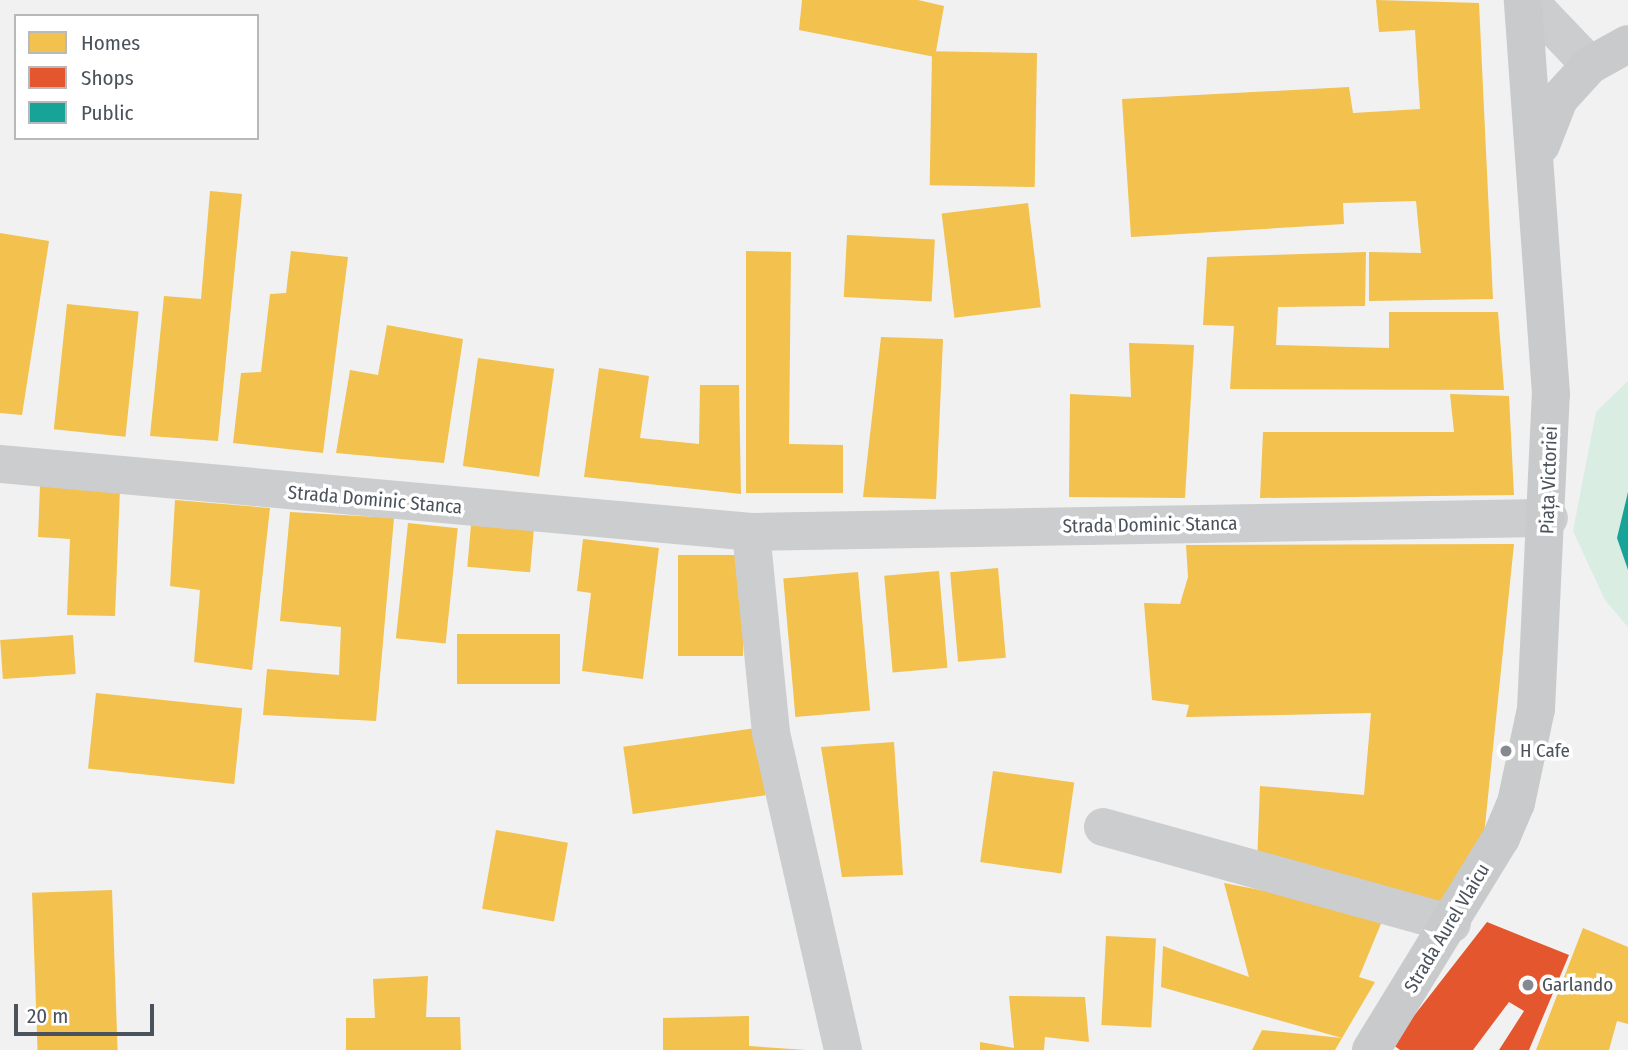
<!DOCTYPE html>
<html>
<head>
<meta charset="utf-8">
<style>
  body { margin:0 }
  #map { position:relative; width:1628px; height:1050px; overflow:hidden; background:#f1f1f1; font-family:"Fira Sans Condensed",sans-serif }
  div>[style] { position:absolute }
  .green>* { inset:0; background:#d9ede2 }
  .homes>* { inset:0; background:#f2c14e; transform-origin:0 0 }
  .shops>* { inset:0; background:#e4572e }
  .public>* { inset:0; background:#17a398 }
  .minor>* { height:38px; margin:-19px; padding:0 19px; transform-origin:19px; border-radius:19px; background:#cbcdcf }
  .major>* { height:38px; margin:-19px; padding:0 19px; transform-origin:19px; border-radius:19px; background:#c8cacc }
  .dots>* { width:19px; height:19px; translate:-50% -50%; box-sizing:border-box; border:4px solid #fff; border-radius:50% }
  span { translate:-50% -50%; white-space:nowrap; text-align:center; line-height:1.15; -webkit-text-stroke:7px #fff; paint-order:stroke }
  .street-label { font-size:19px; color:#4a525b }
  .poi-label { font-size:19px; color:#4a525b }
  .left { translate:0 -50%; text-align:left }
  .legend { position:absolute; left:14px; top:14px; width:245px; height:126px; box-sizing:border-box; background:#fff; border:2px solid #b7babd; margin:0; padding:9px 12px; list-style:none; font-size:21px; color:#4a525b }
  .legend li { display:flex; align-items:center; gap:14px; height:35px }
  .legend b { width:35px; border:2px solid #b7babd }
  .scale { position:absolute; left:14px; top:1004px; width:140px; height:32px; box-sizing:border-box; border:4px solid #4a525b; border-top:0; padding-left:9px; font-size:21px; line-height:24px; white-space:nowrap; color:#4a525b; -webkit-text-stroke:5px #fff; paint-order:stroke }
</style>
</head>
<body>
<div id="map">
  <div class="green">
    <div style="clip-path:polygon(1628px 381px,1628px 627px,1605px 600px,1573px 531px,1596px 412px)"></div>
  </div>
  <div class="homes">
    <div style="clip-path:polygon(802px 0,918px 0,944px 6px,935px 57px,799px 30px)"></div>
    <div style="clip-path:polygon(1376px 0,1479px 3px,1493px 299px,1369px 301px,1369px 252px,1421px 253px,1416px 201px,1343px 203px,1344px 224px,1131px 237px,1122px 99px,1349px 87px,1353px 113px,1420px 109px,1415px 30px,1379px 32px)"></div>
    <div style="left:1037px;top:53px;width:134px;height:105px;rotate:91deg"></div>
    <div style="clip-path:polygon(210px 191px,242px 194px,218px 441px,150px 436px,164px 296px,201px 299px)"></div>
    <div style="left:1028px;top:203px;width:105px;height:87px;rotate:83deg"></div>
    <div style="clip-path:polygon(0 233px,49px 241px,22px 415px,0 413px)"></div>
    <div style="left:847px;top:235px;width:88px;height:62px;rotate:3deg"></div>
    <div style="clip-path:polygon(291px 251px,348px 257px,323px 453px,233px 443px,241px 373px,261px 372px,270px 294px,286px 293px)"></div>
    <div style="clip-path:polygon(746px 251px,791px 252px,789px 444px,843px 445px,843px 493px,746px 493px)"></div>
    <div style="clip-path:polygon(1366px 252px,1365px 306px,1278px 307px,1276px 345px,1389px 348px,1389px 312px,1498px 312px,1504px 390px,1230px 389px,1234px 326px,1203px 325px,1207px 257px)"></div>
    <div style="left:67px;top:304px;width:72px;height:126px;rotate:6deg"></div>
    <div style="clip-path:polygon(387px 325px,463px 339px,444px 463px,336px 453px,350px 370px,378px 375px)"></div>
    <div style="clip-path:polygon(881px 337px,943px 339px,936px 499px,863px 497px)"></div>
    <div style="clip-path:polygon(1129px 343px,1194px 345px,1185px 498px,1069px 497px,1070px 394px,1131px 397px)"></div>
    <div style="left:478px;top:358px;width:77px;height:109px;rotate:8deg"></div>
    <div style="clip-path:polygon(599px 368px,649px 376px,640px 438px,699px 444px,700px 385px,739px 385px,741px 494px,584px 477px)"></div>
    <div style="clip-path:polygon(1450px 394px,1509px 396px,1514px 495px,1260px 498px,1263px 432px,1454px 432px)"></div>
    <div style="clip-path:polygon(40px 486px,120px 489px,115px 616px,67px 615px,70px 539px,38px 537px)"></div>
    <div style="clip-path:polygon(175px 500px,270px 508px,252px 670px,194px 662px,200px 590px,170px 586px)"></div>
    <div style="clip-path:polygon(290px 512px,394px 518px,376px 721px,263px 715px,267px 669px,339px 675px,341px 627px,280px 621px)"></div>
    <div style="left:408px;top:523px;width:50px;height:116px;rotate:6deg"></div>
    <div style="left:471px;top:525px;width:63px;height:42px;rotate:5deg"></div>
    <div style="clip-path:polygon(583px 539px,659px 548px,643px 679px,582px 671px,591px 593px,577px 591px)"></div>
    <div style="clip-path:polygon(1514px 544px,1483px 845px,1448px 912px,1257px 864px,1260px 786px,1364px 795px,1371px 713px,1186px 717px,1189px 705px,1152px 700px,1144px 603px,1180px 604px,1188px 577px,1186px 545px)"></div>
    <div style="left:678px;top:555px;width:65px;height:101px"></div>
    <div style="left:998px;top:568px;width:90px;height:48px;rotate:85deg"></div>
    <div style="left:939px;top:571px;width:97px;height:55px;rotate:85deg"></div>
    <div style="left:858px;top:572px;width:139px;height:75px;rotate:85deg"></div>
    <div style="left:457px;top:634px;width:103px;height:50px"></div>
    <div style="left:73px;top:635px;width:39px;height:73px;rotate:86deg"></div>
    <div style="left:96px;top:693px;width:147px;height:76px;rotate:6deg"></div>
    <div style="left:756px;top:728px;width:68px;height:134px;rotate:82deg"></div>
    <div style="clip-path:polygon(894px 742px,903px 875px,842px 877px,821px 747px)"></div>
    <div style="left:993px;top:771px;width:82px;height:92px;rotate:8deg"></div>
    <div style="left:496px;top:830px;width:73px;height:80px;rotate:10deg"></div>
    <div style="clip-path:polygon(1224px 883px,1385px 914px,1359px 977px,1375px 982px,1342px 1038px,1335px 1050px,1252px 1050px,1262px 1030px,1342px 1038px,1161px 987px,1163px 946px,1249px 977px)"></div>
    <div style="left:112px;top:890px;width:160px;height:80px;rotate:88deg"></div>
    <div style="clip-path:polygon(1583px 928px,1628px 947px,1628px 1024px,1617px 1021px,1609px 1050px,1536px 1050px)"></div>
    <div style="left:1106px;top:936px;width:50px;height:89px;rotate:3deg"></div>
    <div style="clip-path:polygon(428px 976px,426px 1017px,460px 1017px,461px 1050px,346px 1050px,346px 1018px,375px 1018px,373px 979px)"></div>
    <div style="clip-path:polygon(1009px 996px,1085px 997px,1089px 1042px,1045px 1037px,1044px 1050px,980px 1050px,980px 1042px,1014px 1048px)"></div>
    <div style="clip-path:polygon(749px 1016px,749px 1046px,807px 1050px,663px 1050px,663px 1018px)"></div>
  </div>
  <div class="shops">
    <div style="clip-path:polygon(1487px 922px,1569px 955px,1529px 1050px,1499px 1050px,1524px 1011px,1509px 1002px,1473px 1050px,1400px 1050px,1392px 1044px)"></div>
  </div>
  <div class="public">
    <div style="clip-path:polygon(1628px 492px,1628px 570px,1617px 538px)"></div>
  </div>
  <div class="minor">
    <div style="left:1528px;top:0;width:90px;rotate:46.4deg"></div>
    <div style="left:0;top:464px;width:754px;rotate:5.17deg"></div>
    <div style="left:751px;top:532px;width:798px;rotate:-1.01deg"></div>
    <div style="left:751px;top:532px;width:202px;rotate:84.3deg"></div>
    <div style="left:771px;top:733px;width:325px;rotate:77.2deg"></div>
    <div style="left:1103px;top:827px;width:362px;rotate:15.5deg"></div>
  </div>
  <div class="major">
    <div style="left:1541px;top:145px;width:49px;rotate:-68.6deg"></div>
    <div style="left:1559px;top:99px;width:46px;rotate:-47.6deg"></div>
    <div style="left:1590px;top:65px;width:43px;rotate:-28.9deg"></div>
    <div style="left:1371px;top:1050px;width:249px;rotate:-58.5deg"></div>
    <div style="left:1501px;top:838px;width:38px;rotate:-67deg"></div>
    <div style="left:1516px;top:803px;width:96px;rotate:-78deg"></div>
    <div style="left:1536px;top:709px;width:315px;rotate:-87.3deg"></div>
    <div style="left:1551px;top:394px;width:395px;rotate:-94.1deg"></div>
  </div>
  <div class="dots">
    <div style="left:1506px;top:751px;background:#848a90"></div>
    <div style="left:1528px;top:985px;background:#848a90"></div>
  </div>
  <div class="street-label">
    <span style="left:1549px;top:480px;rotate:-88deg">Piața Victoriei</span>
    <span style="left:375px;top:500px;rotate:5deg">Strada Dominic Stanca</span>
    <span style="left:1150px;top:525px;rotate:-1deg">Strada Dominic Stanca</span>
    <span style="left:1447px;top:928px;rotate:-59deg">Strada Aurel Vlaicu</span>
  </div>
  <div class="poi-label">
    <span class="left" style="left:1520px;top:751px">H Cafe</span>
    <span class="left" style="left:1542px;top:985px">Garlando</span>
  </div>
  <ul class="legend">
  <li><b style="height:19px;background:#f2c14e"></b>Homes</li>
  <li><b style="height:19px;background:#e4572e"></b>Shops</li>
  <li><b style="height:19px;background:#17a398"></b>Public</li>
  </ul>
  <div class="scale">20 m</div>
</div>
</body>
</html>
